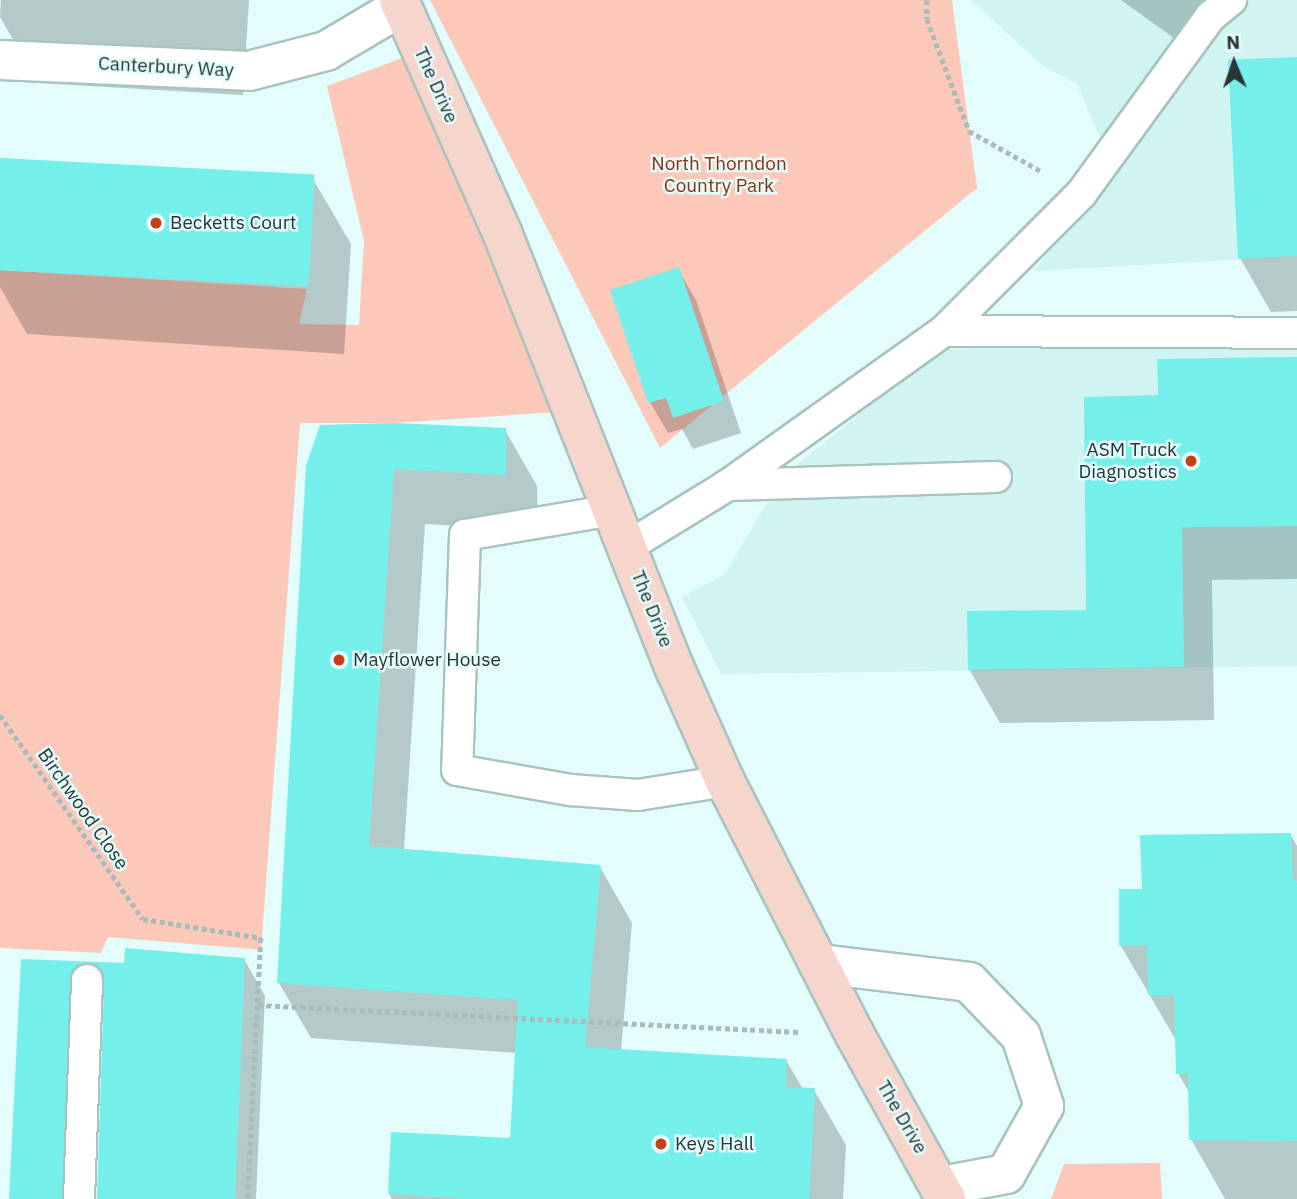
<!DOCTYPE html>
<html>
<head>
<meta charset="utf-8">
<style>
  body { margin:0 }
  #map { position:relative; width:1297px; height:1199px; overflow:hidden; background:#e2fdfc; font-family:"IBM Plex Sans",sans-serif }
  div>[style] { position:absolute }
  .built>* { inset:0; background:#cff4f1 }
  .green>* { inset:0; background:#fbc8ba }
  .shadow>* { inset:0; background:#0003 }
  .building>* { inset:0; background:#75efea; transform-origin:0 0 }
  .path>* { height:4.5px; margin-top:-2.25px; transform-origin:0; background:repeating-linear-gradient(90deg,#a7bdbc 0 5px,transparent 0 8.5px) }
  .roads { filter:drop-shadow(2px 0 #a9c3c1) drop-shadow(-2px 0 #a9c3c1) drop-shadow(0 2px #a9c3c1) drop-shadow(0 -2px #a9c3c1) }
  .lane>* { height:30px; margin:-15px; padding:0 15px; transform-origin:15px; border-radius:15px; background:#fff }
  .street>* { height:38px; margin:-19px; padding:0 19px; transform-origin:19px; border-radius:19px; background:#fff }
  .secondary>* { height:38px; margin:-19px; padding:0 19px; transform-origin:19px; border-radius:19px; background:#f6d5cc }
  .dots>* { width:19px; height:19px; translate:-50% -50%; box-sizing:border-box; border:4px solid #e2fdfc; border-radius:50% }
  span { translate:-50% -50%; white-space:nowrap; text-align:center; line-height:1.15; -webkit-text-stroke:5px #e2fdfc; paint-order:stroke }
  .street-label { font-size:19px; color:#2b3535 }
  .park-label { font-size:19px; color:#902d0e }
  .poi-label { font-size:19px; color:#2b3535 }
  .left { translate:0 -50%; text-align:left }
  .right { translate:-100% -50%; text-align:right }
  .north { position:absolute; left:1199px; top:28px; width:70px; height:70px; -webkit-text-stroke:5px #e2fdfc; paint-order:stroke; rotate:358deg; font-size:19px; font-weight:700; line-height:28px; text-align:center; color:#2b3535 }
  .north::after { content:''; display:block; margin:auto; width:24px; height:32px; background:#2b3535; clip-path:polygon(50% 0,100% 100%,50% 72%,0 100%) }
</style>
</head>
<body>
<div id="map">
  <div class="built">
    <div style="clip-path:polygon(971px 0,1297px 0,1297px 256px,1034px 271px,1113px 168px,1077px 84px,1043px 66px)"></div>
    <div style="clip-path:polygon(1297px 345px,1297px 666px,721px 674px,682px 597px,725px 574px,782px 477px,939px 349px)"></div>
  </div>
  <div class="green">
    <div style="clip-path:polygon(430px 0,952px 0,977px 188px,660px 448px)"></div>
    <div style="clip-path:polygon(421px 51px,573px 411px,394px 423px,300px 423px,261px 950px,108px 937px,101px 953px,0 948px,0 270px,307px 289px,299px 324px,359px 325px,364px 241px,327px 86px)"></div>
    <div style="clip-path:polygon(1160px 1163px,1162px 1199px,1051px 1199px,1064px 1164px)"></div>
  </div>
  <div class="shadow">
    <div style="clip-path:polygon(1px 0,249px 0,243px 95px,38px 83px,0 17px)"></div>
    <div style="clip-path:polygon(1121px 0,1218px 0,1185px 46px)"></div>
    <div style="clip-path:polygon(1297px 58px,1297px 311px,1271px 312px,1240px 258px)"></div>
    <div style="clip-path:polygon(0 160px,313px 179px,351px 244px,344px 354px,27px 334px,0 287px)"></div>
    <div style="clip-path:polygon(678px 269px,696px 300px,741px 433px,693px 449px,682px 429px,668px 433px,650px 402px)"></div>
    <div style="clip-path:polygon(1297px 358px,1297px 579px,1212px 580px,1214px 720px,1000px 723px,969px 669px,1088px 611px,1159px 397px)"></div>
    <div style="clip-path:polygon(505px 430px,537px 486px,538px 530px,425px 524px,404px 850px,600px 867px,632px 923px,621px 1051px,786px 1060px,803px 1089px,814px 1090px,846px 1145px,843px 1199px,392px 1199px,389px 1194px,512px 1139px,517px 1053px,311px 1038px,279px 983px,308px 467px)"></div>
    <div style="clip-path:polygon(1290px 834px,1297px 846px,1297px 1199px,1225px 1199px,1191px 1139px,1190px 1094px,1178px 1073px,1177px 1042px,1121px 946px,1144px 891px)"></div>
    <div style="clip-path:polygon(244px 959px,265px 996px,256px 1199px,98px 1199px,106px 999px,99px 1001px,83px 1199px,11px 1199px,23px 961px,126px 965px)"></div>
  </div>
  <div class="building">
    <div style="clip-path:polygon(1297px 57px,1297px 256px,1238px 259px,1228px 60px)"></div>
    <div style="left:0;top:158px;width:315px;height:112px;rotate:3deg"></div>
    <div style="clip-path:polygon(679px 267px,724px 401px,673px 418px,666px 398px,648px 403px,610px 290px)"></div>
    <div style="clip-path:polygon(1297px 357px,1297px 526px,1182px 527px,1184px 667px,968px 670px,967px 611px,1086px 610px,1084px 397px,1158px 395px,1157px 359px)"></div>
    <div style="clip-path:polygon(394px 423px,506px 428px,506px 475px,394px 469px,369px 846px,601px 865px,585px 1047px,787px 1059px,786px 1087px,815px 1088px,809px 1199px,467px 1199px,388px 1194px,391px 1132px,510px 1138px,518px 1000px,277px 983px,306px 466px,320px 425px)"></div>
    <div style="clip-path:polygon(1291px 833px,1293px 881px,1297px 881px,1297px 1141px,1189px 1140px,1188px 1074px,1176px 1074px,1174px 995px,1148px 995px,1147px 945px,1119px 946px,1119px 889px,1142px 889px,1140px 835px)"></div>
    <div style="clip-path:polygon(125px 948px,245px 958px,235px 1199px,97px 1199px,104px 981px,97px 966px,87px 963px,73px 970px,70px 979px,62px 1199px,9px 1199px,21px 959px,124px 963px)"></div>
  </div>
  <div class="path">
    <div style="left:927px;top:0;width:19px;rotate:90deg"></div>
    <div style="left:927px;top:19px;width:120px;rotate:69.4deg"></div>
    <div style="left:969px;top:131px;width:82px;rotate:29.1deg"></div>
    <div style="left:0;top:715px;width:249px;rotate:55deg"></div>
    <div style="left:143px;top:919px;width:120px;rotate:9.1deg"></div>
    <div style="left:261px;top:938px;width:261px;rotate:92.9deg"></div>
    <div style="left:258px;top:1005px;width:542px;rotate:2.86deg"></div>
  </div>
  <div class="roads">
    <div class="lane">
      <div style="left:944px;top:331px;width:353px;rotate:0.3deg"></div>
      <div style="left:728px;top:485px;width:268px;rotate:-1.7deg"></div>
      <div style="left:613px;top:510px;width:150px;rotate:170.4deg"></div>
      <div style="left:465px;top:535px;width:235px;rotate:91.9deg"></div>
      <div style="left:457px;top:770px;width:116px;rotate:10deg"></div>
      <div style="left:571px;top:790px;width:67px;rotate:4.3deg"></div>
      <div style="left:638px;top:795px;width:88px;rotate:-9.1deg"></div>
      <div style="left:627px;top:547px;width:119px;rotate:-31.5deg"></div>
      <div style="left:728px;top:485px;width:265px;rotate:-35.5deg"></div>
      <div style="left:944px;top:331px;width:194px;rotate:-45deg"></div>
      <div style="left:1081px;top:194px;width:220px;rotate:-53.9deg"></div>
      <div style="left:1211px;top:16px;width:26px;rotate:-39deg"></div>
      <div style="left:79px;top:1199px;width:219px;rotate:-87.9deg"></div>
    </div>
    <div class="street">
      <div style="left:0;top:60px;width:249px;rotate:2.5deg"></div>
      <div style="left:249px;top:71px;width:80px;rotate:-14.6deg"></div>
      <div style="left:326px;top:51px;width:88px;rotate:-30.6deg"></div>
      <div style="left:821px;top:964px;width:149px;rotate:6.9deg"></div>
      <div style="left:969px;top:982px;width:75px;rotate:46.1deg"></div>
      <div style="left:1021px;top:1036px;width:74px;rotate:71.8deg"></div>
      <div style="left:1044px;top:1106px;width:78px;rotate:119.2deg"></div>
      <div style="left:1006px;top:1174px;width:65px;rotate:169.4deg"></div>
    </div>
    <div class="secondary">
      <div style="left:399px;top:0;width:257px;rotate:66.1deg"></div>
      <div style="left:503px;top:235px;width:469px;rotate:68.4deg"></div>
      <div style="left:676px;top:671px;width:120px;rotate:66deg"></div>
      <div style="left:725px;top:781px;width:285px;rotate:62.9deg"></div>
      <div style="left:855px;top:1035px;width:188px;rotate:61deg"></div>
    </div>
  </div>
  <div class="dots">
    <div style="left:156px;top:223px;background:#c73f13"></div>
    <div style="left:1191px;top:461px;background:#c73f13"></div>
    <div style="left:339px;top:660px;background:#c73f13"></div>
    <div style="left:661px;top:1144px;background:#c73f13"></div>
  </div>
  <div class="street-label">
    <span style="left:166px;top:67px;rotate:3deg">Canterbury Way</span>
    <span style="left:436px;top:85px;rotate:66deg">The Drive</span>
    <span style="left:652px;top:609px;rotate:68deg">The Drive</span>
    <span style="left:83px;top:809px;rotate:55deg">Birchwood Close</span>
    <span style="left:902px;top:1117px;rotate:60deg">The Drive</span>
  </div>
  <div class="park-label">
    <span style="left:719px;top:175px">North Thorndon<br>Country Park</span>
  </div>
  <div class="poi-label">
    <span class="left" style="left:170px;top:223px">Becketts Court</span>
    <span class="right" style="left:1177px;top:461px">ASM Truck<br>Diagnostics</span>
    <span class="left" style="left:353px;top:660px">Mayflower House</span>
    <span class="left" style="left:675px;top:1144px">Keys Hall</span>
  </div>
  <div class="north">N</div>
</div>
</body>
</html>
